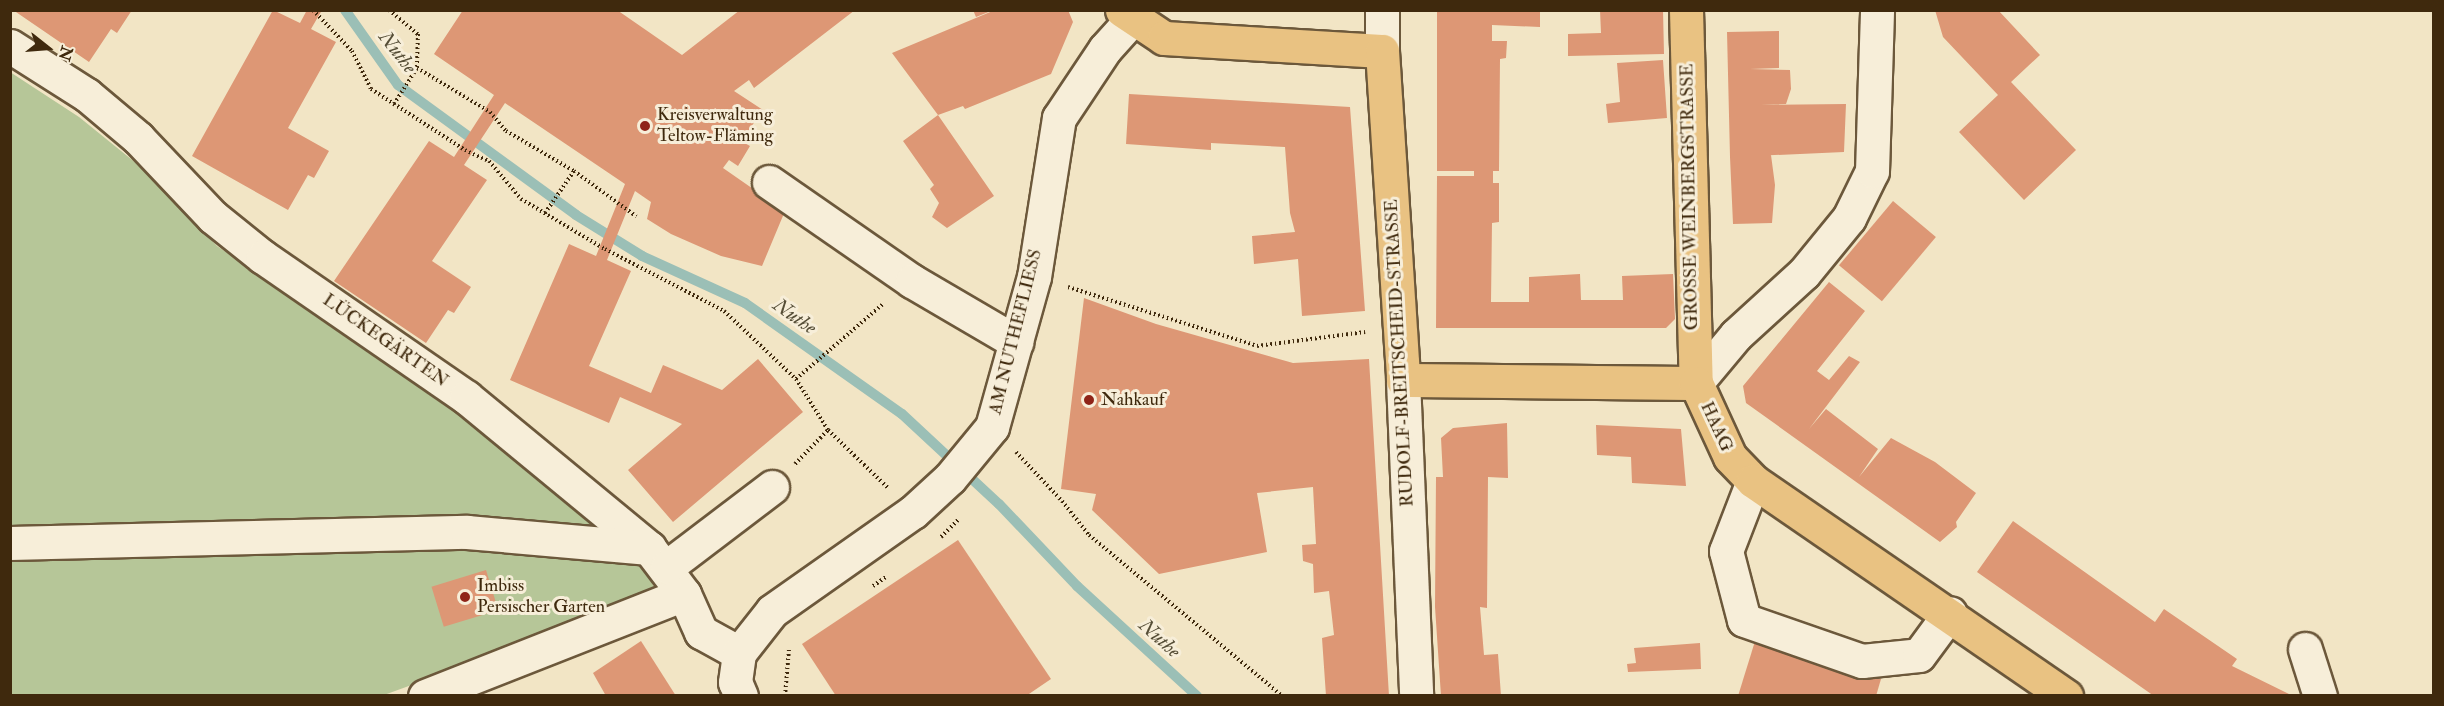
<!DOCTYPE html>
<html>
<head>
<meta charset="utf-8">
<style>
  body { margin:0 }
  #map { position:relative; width:2444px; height:706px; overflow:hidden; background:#f2e5c5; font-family:"IM FELL Double Pica",serif }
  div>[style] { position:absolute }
  .green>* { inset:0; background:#b6c698 }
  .stream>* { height:10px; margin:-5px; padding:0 5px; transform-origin:5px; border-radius:5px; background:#9bbfb6 }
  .building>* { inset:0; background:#dd9775; transform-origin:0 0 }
  .path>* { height:4px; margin-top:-2px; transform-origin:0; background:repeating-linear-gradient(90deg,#3f290d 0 1.5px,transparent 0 4.5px) }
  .roads { filter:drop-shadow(2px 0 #6c583b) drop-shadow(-2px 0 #6c583b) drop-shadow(0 2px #6c583b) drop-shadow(0 -2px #6c583b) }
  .minor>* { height:33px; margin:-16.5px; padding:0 16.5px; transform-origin:16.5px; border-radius:16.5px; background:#f7eed9 }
  .major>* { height:33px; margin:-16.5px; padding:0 16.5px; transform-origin:16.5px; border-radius:16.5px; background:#e9c282 }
  .dots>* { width:16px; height:16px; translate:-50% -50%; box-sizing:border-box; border:3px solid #f7eed9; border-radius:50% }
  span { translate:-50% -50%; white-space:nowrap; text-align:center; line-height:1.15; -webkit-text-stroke:6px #f7eed9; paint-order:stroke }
  .poi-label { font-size:18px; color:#3f290d }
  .left { translate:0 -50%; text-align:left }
  .street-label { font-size:18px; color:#3f290d }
  .water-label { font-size:20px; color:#564e37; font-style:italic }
  .frame { position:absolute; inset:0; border:12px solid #3f290d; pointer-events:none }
  .north { position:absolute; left:18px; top:18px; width:60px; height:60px; -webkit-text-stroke:4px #f7eed9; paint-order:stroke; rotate:107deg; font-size:16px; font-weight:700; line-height:24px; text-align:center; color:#3f290d }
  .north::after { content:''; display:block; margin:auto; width:21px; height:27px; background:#3f290d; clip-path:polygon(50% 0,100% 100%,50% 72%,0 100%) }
</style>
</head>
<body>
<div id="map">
  <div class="green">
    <div style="clip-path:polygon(10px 72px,79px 117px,147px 172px,217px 246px,441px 398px,608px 533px,650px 575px,656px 596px,384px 695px,11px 695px)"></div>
  </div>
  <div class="stream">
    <div style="left:345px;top:10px;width:92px;rotate:54.8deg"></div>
    <div style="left:398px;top:85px;width:220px;rotate:36.1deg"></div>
    <div style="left:576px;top:215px;width:78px;rotate:31.8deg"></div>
    <div style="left:642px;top:256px;width:113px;rotate:24.5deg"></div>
    <div style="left:745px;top:303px;width:192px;rotate:35.3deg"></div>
    <div style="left:902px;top:414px;width:132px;rotate:42.9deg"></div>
    <div style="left:999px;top:504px;width:113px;rotate:46.4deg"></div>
    <div style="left:1077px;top:586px;width:163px;rotate:42.5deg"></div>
  </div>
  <div class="building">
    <div style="clip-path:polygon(13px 10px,132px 10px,117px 33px,111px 29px,89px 62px)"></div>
    <div style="clip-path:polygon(273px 10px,300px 23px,307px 10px,322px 10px,311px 29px,336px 42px,288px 128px,329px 151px,314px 178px,308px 175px,288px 210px,192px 156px)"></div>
    <div style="clip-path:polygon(463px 10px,617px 10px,682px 55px,740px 10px,855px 10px,754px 88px,749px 80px,734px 91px,763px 110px,741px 141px,750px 146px,738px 166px,729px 160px,723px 168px,785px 211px,762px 266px,721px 256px,671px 234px,647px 219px,651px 202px,635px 191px,607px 260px,631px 271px,589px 366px,651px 393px,663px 365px,722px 390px,758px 359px,803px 412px,673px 522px,628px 470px,682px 424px,620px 397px,609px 423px,510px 380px,569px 244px,596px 256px,625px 184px,505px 103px,464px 165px,487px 180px,432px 261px,471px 287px,454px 313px,448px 310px,426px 343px,334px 281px,429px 141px,454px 157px,494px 95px,434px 54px)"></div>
    <div style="clip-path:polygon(973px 10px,991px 10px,991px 11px,976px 17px)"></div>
    <div style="clip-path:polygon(995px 10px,1068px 10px,1073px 22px,1051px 74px,965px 109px,963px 106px,938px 115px,994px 196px,947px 228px,932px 217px,939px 203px,930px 189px,934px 185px,903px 141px,938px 115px,892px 53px)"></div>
    <div style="clip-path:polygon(1437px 10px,1540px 10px,1540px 27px,1492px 25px,1492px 41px,1507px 41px,1506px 58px,1500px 59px,1499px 171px,1493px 171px,1493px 183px,1499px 183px,1499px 222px,1492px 223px,1491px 302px,1529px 302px,1529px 277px,1580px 274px,1581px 300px,1623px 300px,1622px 276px,1673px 274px,1675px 319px,1666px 328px,1436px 328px,1437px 176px,1474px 176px,1474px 171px,1437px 171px)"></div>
    <div style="clip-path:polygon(1600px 10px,1663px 10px,1664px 54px,1568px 56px,1568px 34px,1601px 33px)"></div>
    <div style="clip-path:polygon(1935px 10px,1998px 10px,2040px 55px,2011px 82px,2076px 150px,2024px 200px,1959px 132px,1998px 95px,1943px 37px)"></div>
    <div style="clip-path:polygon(1779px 31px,1779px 68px,1750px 69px,1790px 70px,1791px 89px,1786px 104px,1761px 105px,1846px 104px,1844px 152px,1730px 157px,1771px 155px,1775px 185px,1772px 223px,1733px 224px,1730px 157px,1727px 32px)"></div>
    <div style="clip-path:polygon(1663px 60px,1667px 118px,1608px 123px,1606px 104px,1620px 102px,1617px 63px)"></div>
    <div style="clip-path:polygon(1129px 94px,1350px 107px,1365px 311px,1302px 316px,1298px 259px,1254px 264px,1252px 236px,1295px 232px,1290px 213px,1285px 147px,1211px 143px,1211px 150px,1126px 144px)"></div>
    <div style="left:1893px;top:201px;width:56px;height:84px;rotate:40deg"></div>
    <div style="clip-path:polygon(1829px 282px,1865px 311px,1817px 371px,1829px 380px,1849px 356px,1860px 362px,1809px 429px,1826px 409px,1878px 449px,1859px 477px,1891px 438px,1935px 462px,1976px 493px,1956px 522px,1957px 527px,1940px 542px,1746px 403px,1743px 386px)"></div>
    <div style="clip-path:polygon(1084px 298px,1156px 324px,1293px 363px,1369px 359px,1389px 696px,1326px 696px,1322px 638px,1334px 635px,1329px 591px,1314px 593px,1313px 564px,1303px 561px,1302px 545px,1316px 544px,1313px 487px,1257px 493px,1267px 552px,1159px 574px,1092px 510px,1096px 494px,1061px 489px)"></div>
    <div style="clip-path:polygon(1507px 423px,1508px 478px,1488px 477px,1487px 608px,1480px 607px,1484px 655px,1498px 654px,1501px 696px,1441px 696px,1435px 607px,1436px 477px,1443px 477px,1441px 438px,1453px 428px)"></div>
    <div style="clip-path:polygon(1596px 425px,1681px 429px,1686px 486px,1632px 483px,1631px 457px,1597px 455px)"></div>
    <div style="clip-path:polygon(2013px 521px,2155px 622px,2164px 609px,2237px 659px,2232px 666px,2293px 696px,2154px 696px,1977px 572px)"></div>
    <div style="clip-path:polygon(958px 540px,1051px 679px,1026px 696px,836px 696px,802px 644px)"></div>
    <div style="left:486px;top:570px;width:42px;height:57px;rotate:73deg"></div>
    <div style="clip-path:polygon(1756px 638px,1881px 679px,1876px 696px,1738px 696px)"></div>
    <div style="clip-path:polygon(641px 641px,676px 696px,606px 696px,593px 673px)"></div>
    <div style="clip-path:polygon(1700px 643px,1701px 669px,1628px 672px,1627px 664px,1636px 663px,1634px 648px)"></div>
  </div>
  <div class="path">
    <div style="left:313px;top:10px;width:57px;rotate:46.4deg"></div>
    <div style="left:352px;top:51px;width:42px;rotate:63.4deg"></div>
    <div style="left:371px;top:89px;width:112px;rotate:33deg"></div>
    <div style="left:465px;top:150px;width:26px;rotate:25deg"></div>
    <div style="left:489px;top:161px;width:50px;rotate:49.9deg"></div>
    <div style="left:521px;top:199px;width:98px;rotate:30.8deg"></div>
    <div style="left:605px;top:249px;width:134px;rotate:27.5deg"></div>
    <div style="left:724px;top:311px;width:99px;rotate:43.4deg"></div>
    <div style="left:796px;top:379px;width:60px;rotate:57.9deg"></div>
    <div style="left:828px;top:430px;width:85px;rotate:44deg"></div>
    <div style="left:389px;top:10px;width:38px;rotate:40deg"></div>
    <div style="left:418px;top:34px;width:34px;rotate:92deg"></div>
    <div style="left:417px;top:68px;width:85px;rotate:31.1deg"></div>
    <div style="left:490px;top:112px;width:25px;rotate:50deg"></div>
    <div style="left:506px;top:131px;width:79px;rotate:30.5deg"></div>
    <div style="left:574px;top:171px;width:77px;rotate:36deg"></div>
    <div style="left:394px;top:104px;width:43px;rotate:-57.4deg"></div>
    <div style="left:545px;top:213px;width:51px;rotate:-55.4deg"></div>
    <div style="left:1068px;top:287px;width:198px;rotate:17.3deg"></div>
    <div style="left:1257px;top:346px;width:109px;rotate:-7.4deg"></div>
    <div style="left:796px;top:379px;width:116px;rotate:-40.8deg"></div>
    <div style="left:1016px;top:452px;width:67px;rotate:46.8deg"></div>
    <div style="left:1062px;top:501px;width:43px;rotate:51.5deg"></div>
    <div style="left:1089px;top:535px;width:251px;rotate:39.8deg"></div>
    <div style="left:795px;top:464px;width:47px;rotate:-45.9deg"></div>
    <div style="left:941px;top:537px;width:24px;rotate:-45deg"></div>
    <div style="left:873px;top:586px;width:16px;rotate:-35deg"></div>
    <div style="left:785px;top:696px;width:47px;rotate:-85.1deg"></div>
  </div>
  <div class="roads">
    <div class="minor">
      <div style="left:1382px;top:10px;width:41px;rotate:90deg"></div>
      <div style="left:10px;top:46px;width:91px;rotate:32.5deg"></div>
      <div style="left:87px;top:95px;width:67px;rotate:40.1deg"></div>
      <div style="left:138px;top:138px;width:109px;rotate:46.5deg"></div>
      <div style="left:213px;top:217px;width:64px;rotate:38.7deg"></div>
      <div style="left:263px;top:257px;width:247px;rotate:34.6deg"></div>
      <div style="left:466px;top:397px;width:237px;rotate:39.5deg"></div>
      <div style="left:649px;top:548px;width:58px;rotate:52.7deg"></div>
      <div style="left:684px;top:594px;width:42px;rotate:65.9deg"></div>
      <div style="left:701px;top:632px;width:43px;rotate:28.9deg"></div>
      <div style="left:769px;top:182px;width:174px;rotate:34.7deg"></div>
      <div style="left:912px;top:281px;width:121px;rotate:30.4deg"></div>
      <div style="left:1403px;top:380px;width:316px;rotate:87.6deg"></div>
      <div style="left:1696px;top:383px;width:62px;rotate:-50.2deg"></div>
      <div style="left:1736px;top:335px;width:92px;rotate:-42.4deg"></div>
      <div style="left:1804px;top:273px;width:71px;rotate:-50.7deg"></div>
      <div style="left:1849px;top:218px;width:52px;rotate:-63.9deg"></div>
      <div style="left:1872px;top:171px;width:161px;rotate:-88.2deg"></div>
      <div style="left:1753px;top:481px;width:75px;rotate:111.1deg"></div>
      <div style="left:1726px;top:551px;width:71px;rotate:75.4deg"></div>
      <div style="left:1744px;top:620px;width:125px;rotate:19.2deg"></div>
      <div style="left:1862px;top:661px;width:57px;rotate:-6deg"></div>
      <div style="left:1919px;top:655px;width:52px;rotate:-53.6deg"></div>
      <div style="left:10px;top:543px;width:457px;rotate:-1.4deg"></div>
      <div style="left:467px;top:532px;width:183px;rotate:5deg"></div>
      <div style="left:667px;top:567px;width:132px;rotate:-37.3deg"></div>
      <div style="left:2305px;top:649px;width:49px;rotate:72.3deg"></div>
      <div style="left:425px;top:696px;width:278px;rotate:-21.5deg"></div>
      <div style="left:741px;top:696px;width:15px;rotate:-113deg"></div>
      <div style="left:735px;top:682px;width:29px;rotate:-82deg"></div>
      <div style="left:739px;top:653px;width:53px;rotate:-51.8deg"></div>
      <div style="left:772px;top:611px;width:172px;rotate:-35.1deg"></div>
      <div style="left:913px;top:512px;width:50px;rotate:-42.6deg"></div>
      <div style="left:950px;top:478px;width:66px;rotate:-50.5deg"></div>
      <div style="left:992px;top:427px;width:156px;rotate:-74.4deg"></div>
      <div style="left:1034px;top:277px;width:161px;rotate:-81.1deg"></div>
      <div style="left:1059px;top:118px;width:83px;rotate:-56.3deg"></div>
      <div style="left:1105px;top:49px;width:39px;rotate:-48deg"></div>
    </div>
    <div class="major">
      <div style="left:1122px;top:10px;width:50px;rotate:33.7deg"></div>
      <div style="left:1164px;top:38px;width:218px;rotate:3.4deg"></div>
      <div style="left:1382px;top:51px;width:330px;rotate:86.3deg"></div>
      <div style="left:1403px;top:380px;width:293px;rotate:0.6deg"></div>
      <div style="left:1686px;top:10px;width:373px;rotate:88.5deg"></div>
      <div style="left:1696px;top:383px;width:81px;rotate:65.3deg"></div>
      <div style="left:1730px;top:457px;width:33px;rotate:46deg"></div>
      <div style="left:1753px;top:481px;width:380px;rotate:34.5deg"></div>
    </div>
  </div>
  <div class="dots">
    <div style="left:645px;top:126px;background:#8f2418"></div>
    <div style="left:1089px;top:400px;background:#8f2418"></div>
    <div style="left:465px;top:597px;background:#8f2418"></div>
  </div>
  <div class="poi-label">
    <span class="left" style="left:657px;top:126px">Kreisverwaltung<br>Teltow-Fläming</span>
    <span class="left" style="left:1101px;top:400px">Nahkauf</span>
    <span class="left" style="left:477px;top:597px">Imbiss<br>Persischer Garten</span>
  </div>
  <div class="street-label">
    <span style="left:1690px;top:197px;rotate:-91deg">GROSSE WEINBERGSTRASSE</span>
    <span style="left:1016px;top:332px;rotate:-76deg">AM NUTHEFLIESS</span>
    <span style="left:385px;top:341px;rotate:35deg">LÜCKEGÄRTEN</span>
    <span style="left:1400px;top:353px;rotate:-93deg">RUDOLF-BREITSCHEID-STRASSE</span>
    <span style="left:1716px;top:427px;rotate:65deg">HAAG</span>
  </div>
  <div class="water-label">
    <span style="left:398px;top:52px;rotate:52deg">Nuthe</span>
    <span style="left:795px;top:316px;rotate:35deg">Nuthe</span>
    <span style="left:1160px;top:638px;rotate:42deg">Nuthe</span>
  </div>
  <div class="frame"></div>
  <div class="north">N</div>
</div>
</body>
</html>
